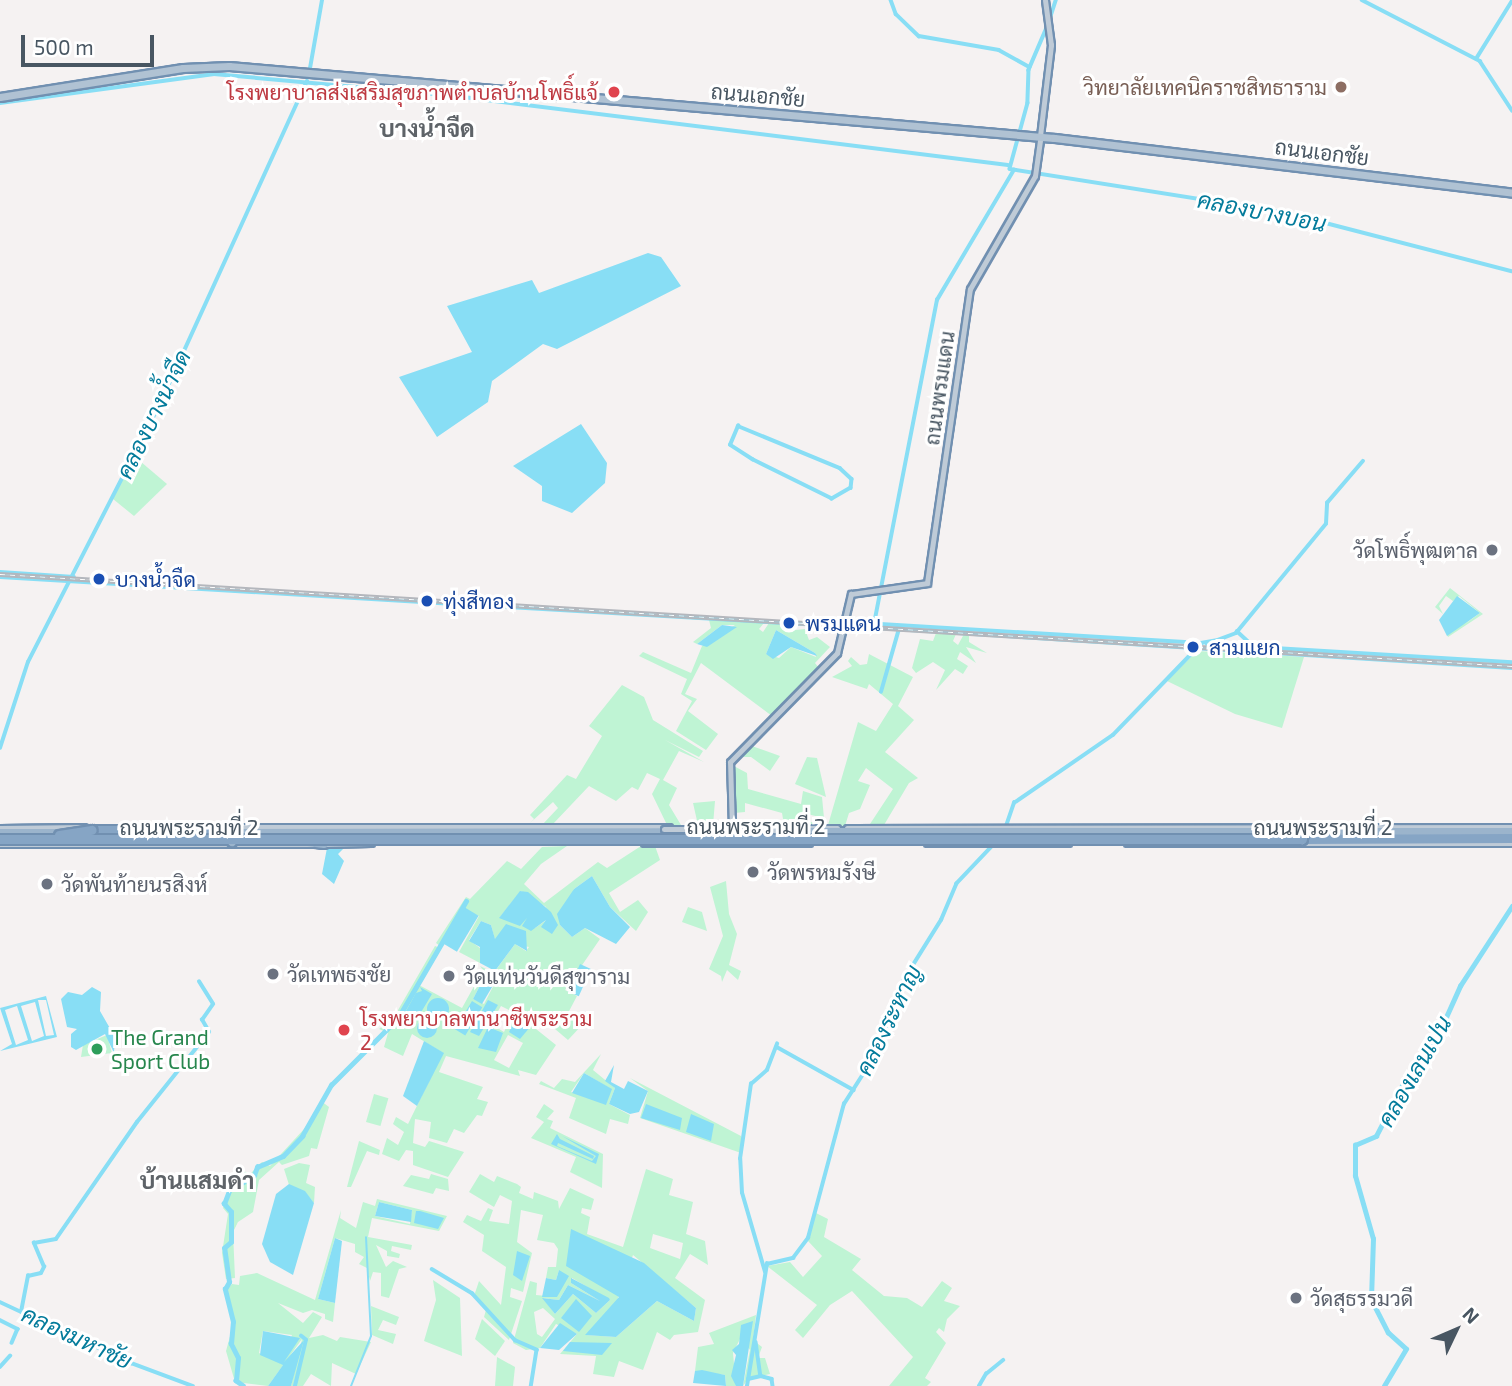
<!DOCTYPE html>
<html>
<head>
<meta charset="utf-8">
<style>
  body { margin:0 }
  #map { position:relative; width:1512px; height:1386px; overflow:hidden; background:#f5f2f2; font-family:"Exo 2",Sarabun,sans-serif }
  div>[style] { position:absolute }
  .green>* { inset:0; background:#bff4d4; transform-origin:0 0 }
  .water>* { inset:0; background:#88def5; transform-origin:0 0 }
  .round { border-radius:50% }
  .stream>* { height:2px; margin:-1px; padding:0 1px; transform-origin:1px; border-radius:1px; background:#88def5 }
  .canal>* { height:3.5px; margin:-1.75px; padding:0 1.75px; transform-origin:1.75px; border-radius:1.75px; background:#88def5 }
  .river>* { height:4.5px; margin:-2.25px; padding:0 2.25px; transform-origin:2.25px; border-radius:2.25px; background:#88def5 }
  .roads { filter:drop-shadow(2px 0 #7190b1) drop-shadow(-2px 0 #7190b1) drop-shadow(0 2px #7190b1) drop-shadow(0 -2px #7190b1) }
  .secondary>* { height:5px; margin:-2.5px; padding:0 2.5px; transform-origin:2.5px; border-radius:2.5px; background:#bfcbd7 }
  .primary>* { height:7px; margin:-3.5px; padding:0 3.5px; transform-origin:3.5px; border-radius:3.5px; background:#b0c2d3 }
  .trunk>* { height:8px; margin:-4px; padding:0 4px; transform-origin:4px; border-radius:4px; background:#9bb4cc }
  .motorway>* { height:9px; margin:-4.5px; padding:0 4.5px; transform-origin:4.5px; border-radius:4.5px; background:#86a5c5 }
  .rail>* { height:4.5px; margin-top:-2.25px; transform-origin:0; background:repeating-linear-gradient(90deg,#fff 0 5px,#b4b7bd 0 10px); box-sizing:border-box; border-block:2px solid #b4b7bd }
  .bridges { filter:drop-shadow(2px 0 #7190b1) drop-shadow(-2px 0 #7190b1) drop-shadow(0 2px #7190b1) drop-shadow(0 -2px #7190b1) }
  .secondary-bridge>* { height:5px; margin:-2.5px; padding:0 2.5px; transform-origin:2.5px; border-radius:2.5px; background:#bfcbd7 }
  .trunk-bridge>* { height:8px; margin:-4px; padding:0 4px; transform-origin:4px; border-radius:4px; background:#9bb4cc }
  .motorway-bridge>* { height:9px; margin:-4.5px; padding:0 4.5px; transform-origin:4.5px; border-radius:4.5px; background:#86a5c5 }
  .dots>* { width:19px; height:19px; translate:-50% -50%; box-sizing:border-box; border:4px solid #fff; border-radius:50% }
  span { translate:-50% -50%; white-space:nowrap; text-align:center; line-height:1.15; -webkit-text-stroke:6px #fff; paint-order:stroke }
  .education-label { font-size:21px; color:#785e54 }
  .right { translate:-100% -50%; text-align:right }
  .health-label { font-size:21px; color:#be3a42 }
  .left { translate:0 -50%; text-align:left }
  .street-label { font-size:21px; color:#485662 }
  .worship-label { font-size:21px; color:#5b616d }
  .transit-label { font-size:21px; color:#164399 }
  .leisure-label { font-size:21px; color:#27864d }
  .water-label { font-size:23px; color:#037b9b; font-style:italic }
  .quarter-label { font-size:24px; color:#5e6368; font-weight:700 }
  .north { position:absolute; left:1421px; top:1295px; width:70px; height:70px; -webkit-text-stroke:5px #fff; paint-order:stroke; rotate:46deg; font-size:19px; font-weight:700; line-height:28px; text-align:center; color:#485662 }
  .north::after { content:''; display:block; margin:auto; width:24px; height:32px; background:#485662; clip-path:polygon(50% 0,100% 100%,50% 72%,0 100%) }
  .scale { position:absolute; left:21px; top:35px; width:133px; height:32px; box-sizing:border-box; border:4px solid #485662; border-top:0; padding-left:9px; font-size:21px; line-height:24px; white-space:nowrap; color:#485662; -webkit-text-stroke:5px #fff; paint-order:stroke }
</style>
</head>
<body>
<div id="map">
  <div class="green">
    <div style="clip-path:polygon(134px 456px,167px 484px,134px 516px,113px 499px)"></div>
    <div style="clip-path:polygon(1450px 588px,1483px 614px,1448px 637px,1441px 620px,1459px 598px,1478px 613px,1465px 624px,1480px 613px,1459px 596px,1453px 601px,1446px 596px,1439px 606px,1443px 614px,1435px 607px)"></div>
    <div style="clip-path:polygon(evenodd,709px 620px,764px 623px,759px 629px,763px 632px,769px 623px,796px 625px,796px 630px,805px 629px,809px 640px,817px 637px,830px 647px,815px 663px,819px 668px,772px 716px,701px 663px,685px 694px,697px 699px,688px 711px,718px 734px,706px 750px,676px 731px,692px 701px,681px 694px,687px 679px,639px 656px,643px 652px,691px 673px,702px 646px,735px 625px,722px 625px,697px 644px,693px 642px,711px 628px,709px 620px,776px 630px,815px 653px,816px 657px,791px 647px,779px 658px,766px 654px,776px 630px)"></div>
    <div style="clip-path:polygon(936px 633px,956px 634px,953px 641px,958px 645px,964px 634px,969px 635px,969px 642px,987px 653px,966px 647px,976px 663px,960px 652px,957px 659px,968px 666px,963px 674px,955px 669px,936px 690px,945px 670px,933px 662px,916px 673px,912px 668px,920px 639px,933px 641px)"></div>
    <div style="clip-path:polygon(1197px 651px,1304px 657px,1282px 728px,1235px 714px,1167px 681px)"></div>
    <div style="clip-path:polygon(869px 654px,913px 677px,898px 706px,914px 720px,885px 752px,918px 778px,909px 783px,884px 825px,870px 824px,893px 789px,866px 768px,858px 781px,870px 785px,860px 809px,849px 813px,845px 826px,828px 825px,858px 722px,876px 731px,893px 704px,869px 684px,867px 689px,832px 677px,852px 666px,848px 661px,851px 657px,860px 665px,867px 664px)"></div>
    <div style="clip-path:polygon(622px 685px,644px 697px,653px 720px,703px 751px,699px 757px,665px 740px,704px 762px,679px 751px,663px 780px,677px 788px,669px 805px,681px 825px,667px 825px,652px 794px,660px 779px,647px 773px,638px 790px,632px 787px,616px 801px,589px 786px,553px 824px,542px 825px,558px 808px,553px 802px,529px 824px,534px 819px,530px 815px,567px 775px,576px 779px,602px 736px,589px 726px)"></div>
    <div style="clip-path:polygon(749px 745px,780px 756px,770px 771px,751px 757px,738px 757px)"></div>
    <div style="clip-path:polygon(807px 757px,817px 758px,826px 797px,795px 784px)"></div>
    <div style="clip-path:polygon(730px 764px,747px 773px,748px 789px,801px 804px,803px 791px,822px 797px,824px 818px,807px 814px,802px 819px,820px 825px,784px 825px,782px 813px,745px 803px,745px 812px,734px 813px)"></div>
    <div style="clip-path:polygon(715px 801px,713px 825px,698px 825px,693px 803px)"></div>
    <div style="clip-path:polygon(evenodd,567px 846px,541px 864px,524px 884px,544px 903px,598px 862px,607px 868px,641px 846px,655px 846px,660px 860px,609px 893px,620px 912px,638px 900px,648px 912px,636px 931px,610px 907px,592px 876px,574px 889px,560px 925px,572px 937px,585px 928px,600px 939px,565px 990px,577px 996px,567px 1015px,583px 1024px,568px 1040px,542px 1018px,536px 1029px,556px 1045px,536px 1075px,518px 1070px,520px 1076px,446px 1056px,439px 1072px,483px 1087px,477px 1099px,488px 1102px,482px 1116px,477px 1115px,464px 1133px,454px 1129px,447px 1143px,429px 1138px,431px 1122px,415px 1119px,413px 1143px,425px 1147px,429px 1141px,464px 1152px,448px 1177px,413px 1165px,413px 1151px,406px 1150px,399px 1161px,382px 1154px,387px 1138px,398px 1145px,404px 1132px,393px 1124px,396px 1117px,408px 1124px,443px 1053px,412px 1034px,403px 1056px,384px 1047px,388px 1033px,379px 1029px,394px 1017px,435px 946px,440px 948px,419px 985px,462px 1008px,483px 970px,480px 966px,488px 970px,473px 999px,484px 1004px,498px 977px,493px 974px,515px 944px,526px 951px,529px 947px,495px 940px,491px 925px,481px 921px,469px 940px,480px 948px,480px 963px,459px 952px,479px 916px,462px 909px,440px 946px,436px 943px,466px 897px,470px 899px,507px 861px,521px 869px,542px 847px,567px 846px,521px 891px,546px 907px,548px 919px,535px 928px,527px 918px,500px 917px,521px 891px,567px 846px,501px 1006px,513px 1012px,504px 1032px,491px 1024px,501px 1006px,567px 846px,508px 1035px,523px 1043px,509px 1068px,494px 1060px,508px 1035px)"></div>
    <div style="clip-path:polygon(726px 881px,729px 914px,737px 934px,729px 965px,741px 971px,738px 980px,727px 970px,722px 982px,721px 976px,709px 969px,723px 936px,710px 887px)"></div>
    <div style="clip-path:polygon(688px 907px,702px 912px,707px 931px,682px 922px)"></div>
    <div style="clip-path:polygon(107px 1035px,112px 1053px,81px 1057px,83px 1045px)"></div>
    <div style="clip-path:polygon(evenodd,601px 1054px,593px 1070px,615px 1088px,609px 1104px,630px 1115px,628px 1124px,610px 1119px,606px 1134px,569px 1118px,576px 1098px,539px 1084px,541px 1081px,554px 1088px,562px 1079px,575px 1082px,601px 1054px,584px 1073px,611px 1089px,606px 1104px,571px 1092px,584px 1073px)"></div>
    <div style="clip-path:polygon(630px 1078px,741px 1136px,741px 1153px,640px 1118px,648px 1091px)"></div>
    <div style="left:374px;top:1094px;width:15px;height:29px;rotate:16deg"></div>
    <div style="clip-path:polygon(321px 1101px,329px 1107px,317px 1149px,311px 1148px,309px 1156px,282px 1165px,279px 1162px,259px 1180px,253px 1212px,238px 1222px,233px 1232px,235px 1278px,226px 1279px,222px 1253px,228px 1214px,223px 1208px,236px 1170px,251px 1173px,262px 1162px,270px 1166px,305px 1128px)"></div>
    <div style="clip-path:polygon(544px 1104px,554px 1111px,547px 1119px,553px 1121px,550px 1128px,603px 1154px,602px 1188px,570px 1172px,576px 1157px,531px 1138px,544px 1122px,536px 1117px)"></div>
    <div style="clip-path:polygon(359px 1141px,380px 1150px,379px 1155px,367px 1151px,351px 1187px,347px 1187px)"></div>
    <div style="clip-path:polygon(299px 1163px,310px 1165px,306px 1183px,315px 1187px,314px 1203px,305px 1192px,290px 1188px,284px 1169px)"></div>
    <div style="clip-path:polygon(evenodd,646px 1169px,673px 1179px,669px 1195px,693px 1202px,686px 1234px,705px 1241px,708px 1265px,690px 1254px,675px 1278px,705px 1300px,698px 1332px,674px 1335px,670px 1340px,657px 1332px,643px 1370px,619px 1361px,614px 1377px,593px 1374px,596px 1356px,560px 1354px,577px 1334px,556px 1324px,540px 1348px,526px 1350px,513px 1343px,530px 1281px,537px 1283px,536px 1295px,557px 1297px,559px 1270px,556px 1280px,546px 1278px,548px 1267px,556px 1267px,558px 1249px,554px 1243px,537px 1240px,543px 1215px,521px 1210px,517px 1242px,532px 1253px,523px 1292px,511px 1288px,510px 1297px,522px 1301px,509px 1340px,484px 1317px,486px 1310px,474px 1296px,479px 1281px,501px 1305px,506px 1267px,482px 1251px,484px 1235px,463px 1222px,467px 1215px,481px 1221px,488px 1208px,493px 1210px,489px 1221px,509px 1224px,512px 1201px,500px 1195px,494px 1207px,469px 1192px,480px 1174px,494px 1182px,497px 1176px,517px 1184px,521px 1187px,519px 1193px,533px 1199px,534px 1192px,558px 1201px,559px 1209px,570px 1188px,594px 1199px,591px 1210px,582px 1208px,581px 1213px,590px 1217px,587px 1234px,623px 1247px,646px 1169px,653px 1234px,683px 1243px,680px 1259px,650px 1248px,653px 1234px,646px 1169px,633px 1255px,696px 1308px,694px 1321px,657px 1301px,616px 1337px,586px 1335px,617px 1301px,633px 1255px,646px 1169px,572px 1278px,610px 1300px,596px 1313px,573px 1294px,555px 1314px,543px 1298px,559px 1300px,568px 1285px,600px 1301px,571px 1283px,572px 1278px,646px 1169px,543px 1308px,555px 1319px,542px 1337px,537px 1334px,534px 1312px,543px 1308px)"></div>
    <div style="clip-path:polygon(431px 1174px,448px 1179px,449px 1191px,436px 1188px,433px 1194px,403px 1186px,411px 1175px,429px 1179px)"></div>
    <div style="clip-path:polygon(evenodd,377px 1199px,447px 1216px,439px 1231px,372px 1218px,368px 1237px,412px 1245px,411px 1250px,392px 1246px,391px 1251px,400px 1254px,399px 1258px,387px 1256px,387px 1251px,376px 1245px,386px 1267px,393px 1261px,407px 1267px,399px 1269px,389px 1298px,381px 1296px,381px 1273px,373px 1272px,370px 1281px,367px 1268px,359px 1264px,364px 1257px,355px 1252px,355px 1244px,335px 1238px,318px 1299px,335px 1303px,333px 1322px,325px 1319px,325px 1314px,312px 1310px,303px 1313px,278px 1303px,303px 1323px,313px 1312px,322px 1317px,309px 1338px,323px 1335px,337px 1341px,340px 1337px,371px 1342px,356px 1374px,332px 1363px,331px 1386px,311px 1374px,303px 1386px,291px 1386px,302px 1339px,268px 1386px,235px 1382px,226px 1351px,234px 1322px,226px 1289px,232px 1284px,239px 1285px,240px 1276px,257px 1273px,315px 1300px,341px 1210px,340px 1218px,356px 1228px,363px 1202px,375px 1206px,377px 1199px,379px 1202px,412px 1210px,410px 1224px,375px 1216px,379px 1202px,377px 1199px,263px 1331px,292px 1335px,282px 1364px,259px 1353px,263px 1331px)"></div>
    <div style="clip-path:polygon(816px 1213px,828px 1219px,824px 1237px,861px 1259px,852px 1270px,884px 1296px,907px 1298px,922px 1307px,942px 1281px,952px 1288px,944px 1301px,960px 1306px,947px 1319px,944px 1332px,939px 1328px,936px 1332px,946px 1343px,925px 1378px,931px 1382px,927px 1386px,889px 1386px,913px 1357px,852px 1291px,830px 1305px,803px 1338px,795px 1330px,817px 1305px,767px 1266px,790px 1262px,803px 1277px,822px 1256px,808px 1241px)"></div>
    <div style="clip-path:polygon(433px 1280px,460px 1298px,462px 1356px,424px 1341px,436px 1300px)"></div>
    <div style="clip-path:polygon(371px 1306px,399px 1317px,396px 1325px,383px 1320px,378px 1330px,396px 1334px,393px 1344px,372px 1335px)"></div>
    <div style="clip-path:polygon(756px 1315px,753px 1340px,762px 1347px,758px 1358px,765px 1358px,770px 1374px,748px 1379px,743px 1386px,750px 1350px,741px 1337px,733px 1353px,736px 1386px,726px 1386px,725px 1375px,695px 1371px,698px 1347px,714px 1344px,709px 1333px)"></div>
    <div style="clip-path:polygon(482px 1319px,505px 1341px,495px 1356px,475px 1339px)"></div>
    <div style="clip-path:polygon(497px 1357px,515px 1367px,513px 1386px,495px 1386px)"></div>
  </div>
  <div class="water">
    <div style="clip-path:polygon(648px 253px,661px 257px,681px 286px,557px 349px,543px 344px,492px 381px,488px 402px,437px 437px,399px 377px,472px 352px,447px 306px,532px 280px,539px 293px)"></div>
    <div style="clip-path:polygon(581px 424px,607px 463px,605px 483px,572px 513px,542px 501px,542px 486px,513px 466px)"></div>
    <div style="clip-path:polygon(1457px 596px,1480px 613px,1447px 636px,1439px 620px)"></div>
    <div style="clip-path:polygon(722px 625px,737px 627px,707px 647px,697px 644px)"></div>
    <div style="clip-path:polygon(776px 630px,815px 653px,817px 656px,791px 647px,773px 659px,766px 654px)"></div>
    <div style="clip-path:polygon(327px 848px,344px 848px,338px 854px,344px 861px,334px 884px,322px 874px)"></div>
    <div style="clip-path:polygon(592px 876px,610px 907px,630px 927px,616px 944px,585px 928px,572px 937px,560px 925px,557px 914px,574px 889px)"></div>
    <div style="clip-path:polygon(520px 891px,528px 892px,551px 912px,558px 925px,552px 934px,541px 927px,546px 920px,531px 931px,522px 926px,527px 918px,520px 926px,499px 918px)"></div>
    <div style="left:464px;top:907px;width:17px;height:42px;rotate:31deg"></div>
    <div style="clip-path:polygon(481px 921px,491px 925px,495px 939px,506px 924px,526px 931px,527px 951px,515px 944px,495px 971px,480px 963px,480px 947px,469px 941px)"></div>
    <div style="left:580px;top:964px;width:12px;height:30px;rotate:24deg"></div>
    <div style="clip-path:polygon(488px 970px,498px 977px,482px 1004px,473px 999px)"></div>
    <div style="clip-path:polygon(92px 987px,101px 992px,100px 1011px,115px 1037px,114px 1053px,105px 1034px,76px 1050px,71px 1047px,71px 1034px,77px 1029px,67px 1027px,61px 999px,68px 992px,82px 995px)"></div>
    <div style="clip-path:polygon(420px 987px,432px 994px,411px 1029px,401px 1020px,416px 993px,422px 991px)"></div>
    <div style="clip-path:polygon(evenodd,46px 996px,57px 1037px,0 1051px,12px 1044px,0 1008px,46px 996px,38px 1000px,46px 1000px,54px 1035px,46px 1036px,38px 1000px,46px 996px,35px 1002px,44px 1036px,32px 1041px,21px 1006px,35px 1002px,46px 996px,17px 1006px,28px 1040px,16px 1045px,5px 1010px,17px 1006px)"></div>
    <div class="round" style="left:427px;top:998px;width:22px;height:22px"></div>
    <div style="clip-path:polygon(488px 1000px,498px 1005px,479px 1036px,470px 1032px)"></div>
    <div style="left:472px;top:1001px;width:12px;height:33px;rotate:31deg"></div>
    <div style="clip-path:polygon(520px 1009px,536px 1020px,520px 1039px,509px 1032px)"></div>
    <div class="round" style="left:417px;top:1018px;width:20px;height:20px"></div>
    <div style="clip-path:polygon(488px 1027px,503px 1033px,496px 1052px,478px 1048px)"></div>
    <div style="clip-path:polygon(424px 1041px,444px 1053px,417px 1106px,403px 1096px)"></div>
    <div style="clip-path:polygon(614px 1065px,611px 1082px,624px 1089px,628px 1081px,648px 1091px,639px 1112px,630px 1114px,609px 1104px,615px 1088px,605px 1081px)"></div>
    <div style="clip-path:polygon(584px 1073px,612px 1089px,606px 1105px,572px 1093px)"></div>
    <div style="clip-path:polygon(646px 1104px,682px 1118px,680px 1130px,641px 1118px)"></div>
    <div style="clip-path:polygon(691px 1114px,714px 1124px,711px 1141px,686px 1132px)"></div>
    <div style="clip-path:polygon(557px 1134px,560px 1139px,594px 1156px,593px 1159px,558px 1143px,557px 1146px,592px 1161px,596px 1156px,562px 1136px,599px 1154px,596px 1164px,551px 1144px)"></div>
    <div style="clip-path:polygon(289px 1184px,305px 1191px,314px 1203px,293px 1275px,270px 1262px,262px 1244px,276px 1194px)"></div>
    <div style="clip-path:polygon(379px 1202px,412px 1210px,411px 1222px,375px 1216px)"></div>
    <div style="clip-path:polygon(416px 1211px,420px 1211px,444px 1218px,438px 1229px,414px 1223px)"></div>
    <div style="clip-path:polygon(571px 1229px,644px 1263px,696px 1308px,694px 1321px,657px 1301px,616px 1337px,585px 1335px,619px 1297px,566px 1266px)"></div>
    <div style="clip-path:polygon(335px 1238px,342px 1241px,335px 1303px,318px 1299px)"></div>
    <div style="clip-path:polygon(517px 1251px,530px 1256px,522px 1281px,513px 1275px)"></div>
    <div style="clip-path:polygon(559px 1270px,569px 1276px,557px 1297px,542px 1297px,546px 1278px,556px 1280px)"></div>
    <div style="clip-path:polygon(571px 1278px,609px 1298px,610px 1300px,596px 1313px,573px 1294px,555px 1314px,542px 1298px,559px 1300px,568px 1285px,600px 1301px,571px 1283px)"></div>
    <div style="clip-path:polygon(576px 1299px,592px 1316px,579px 1332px,561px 1318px)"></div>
    <div style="clip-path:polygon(753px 1321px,743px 1386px,736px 1386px,731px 1376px,736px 1355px,732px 1350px,739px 1344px,741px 1325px)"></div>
    <div style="clip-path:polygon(560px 1323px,577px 1334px,559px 1350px,540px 1348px)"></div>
    <div style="clip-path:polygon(263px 1331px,300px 1338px,284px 1362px,304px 1340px,291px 1386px,268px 1386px,283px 1365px,260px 1355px)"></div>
    <div style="clip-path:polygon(570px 1342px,612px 1343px,602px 1355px,563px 1351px)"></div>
    <div style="clip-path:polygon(702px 1370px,725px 1375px,726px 1386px,693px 1383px,695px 1371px)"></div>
  </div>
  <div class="stream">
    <div style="left:351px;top:1386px;width:54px;rotate:-68.2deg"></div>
    <div style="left:371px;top:1336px;width:99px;rotate:-92.9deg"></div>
  </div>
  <div class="canal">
    <div style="left:891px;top:0;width:15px;rotate:70deg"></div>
    <div style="left:896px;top:14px;width:32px;rotate:44deg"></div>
    <div style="left:919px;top:36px;width:81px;rotate:9.9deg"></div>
    <div style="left:999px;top:50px;width:35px;rotate:29deg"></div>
    <div style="left:1362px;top:0;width:133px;rotate:27.3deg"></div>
    <div style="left:1480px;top:61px;width:59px;rotate:56.9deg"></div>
    <div style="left:1049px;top:21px;width:22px;rotate:-72deg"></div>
    <div style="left:1047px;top:28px;width:46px;rotate:113.2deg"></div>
    <div style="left:1029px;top:70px;width:33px;rotate:92deg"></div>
    <div style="left:1028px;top:103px;width:68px;rotate:105.3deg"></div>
    <div style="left:1010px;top:169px;width:280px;rotate:9deg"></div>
    <div style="left:1287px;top:213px;width:232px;rotate:14.5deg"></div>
    <div style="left:1476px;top:59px;width:68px;rotate:-58.2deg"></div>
    <div style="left:309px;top:74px;width:75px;rotate:-80deg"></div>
    <div style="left:0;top:103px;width:216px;rotate:-7.7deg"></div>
    <div style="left:214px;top:74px;width:234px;rotate:5.2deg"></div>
    <div style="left:447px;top:95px;width:565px;rotate:7.11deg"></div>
    <div style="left:738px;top:426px;width:110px;rotate:22.4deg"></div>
    <div style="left:840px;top:468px;width:16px;rotate:43deg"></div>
    <div style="left:852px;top:479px;width:9px;rotate:96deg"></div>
    <div style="left:851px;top:488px;width:22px;rotate:150deg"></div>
    <div style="left:832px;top:499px;width:88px;rotate:-153.7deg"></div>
    <div style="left:753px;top:460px;width:27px;rotate:-147deg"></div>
    <div style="left:730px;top:445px;width:21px;rotate:-67deg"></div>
    <div style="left:0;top:572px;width:74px;rotate:3.9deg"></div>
    <div style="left:0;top:577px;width:418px;rotate:3.4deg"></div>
    <div style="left:421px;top:602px;width:423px;rotate:3.3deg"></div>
    <div style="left:847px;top:622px;width:355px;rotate:3.4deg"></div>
    <div style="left:1201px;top:643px;width:17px;rotate:-10deg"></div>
    <div style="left:1218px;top:640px;width:19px;rotate:-21deg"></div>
    <div style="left:1236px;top:633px;width:141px;rotate:-50.5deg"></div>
    <div style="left:1326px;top:524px;width:21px;rotate:-87deg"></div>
    <div style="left:1327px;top:503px;width:55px;rotate:-49.4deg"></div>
    <div style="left:874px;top:624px;width:330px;rotate:-79deg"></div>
    <div style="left:937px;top:300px;width:151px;rotate:-59.4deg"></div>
    <div style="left:846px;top:626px;width:667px;rotate:3.61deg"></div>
    <div style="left:1237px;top:631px;width:22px;rotate:43deg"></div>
    <div style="left:1207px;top:644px;width:306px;rotate:3.4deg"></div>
    <div style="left:881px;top:692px;width:66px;rotate:-74.1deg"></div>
    <div style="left:0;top:748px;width:90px;rotate:-72deg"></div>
    <div style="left:28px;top:662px;width:285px;rotate:-62.9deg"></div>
    <div style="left:158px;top:408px;width:359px;rotate:-65.5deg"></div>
    <div style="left:1005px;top:829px;width:28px;rotate:-71deg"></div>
    <div style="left:1014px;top:803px;width:120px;rotate:-34.5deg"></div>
    <div style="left:1113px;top:735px;width:120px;rotate:-46deg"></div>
    <div style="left:777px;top:1047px;width:88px;rotate:29.2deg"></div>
    <div style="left:432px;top:1269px;width:47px;rotate:31deg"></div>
    <div style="left:472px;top:1293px;width:64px;rotate:47.5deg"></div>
    <div style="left:515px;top:1340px;width:24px;rotate:24deg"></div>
    <div style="left:537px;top:1350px;width:36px;rotate:99deg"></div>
    <div style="left:765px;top:1272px;width:82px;rotate:-106.2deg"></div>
    <div style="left:742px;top:1193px;width:34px;rotate:-93deg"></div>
    <div style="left:740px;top:1159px;width:76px;rotate:-81.7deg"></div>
    <div style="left:751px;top:1084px;width:21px;rotate:-41deg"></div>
    <div style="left:767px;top:1070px;width:28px;rotate:-69deg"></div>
    <div style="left:0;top:1302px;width:145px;rotate:25deg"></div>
    <div style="left:131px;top:1363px;width:66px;rotate:20.4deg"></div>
    <div style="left:21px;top:1312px;width:37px;rotate:-79deg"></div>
    <div style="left:28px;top:1276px;width:13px;rotate:-13deg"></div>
    <div style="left:41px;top:1273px;width:7px;rotate:-63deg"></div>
    <div style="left:44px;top:1267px;width:26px;rotate:-113deg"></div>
    <div style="left:34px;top:1243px;width:22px;rotate:-10deg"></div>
    <div style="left:56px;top:1239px;width:142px;rotate:-55.3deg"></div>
    <div style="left:137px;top:1122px;width:115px;rotate:-51.3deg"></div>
    <div style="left:209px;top:1032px;width:14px;rotate:-120deg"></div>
    <div style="left:202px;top:1020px;width:19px;rotate:-55deg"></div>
    <div style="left:213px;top:1004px;width:26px;rotate:-122deg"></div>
    <div style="left:0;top:1320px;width:20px;rotate:27deg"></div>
    <div style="left:18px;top:1329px;width:15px;rotate:113deg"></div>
    <div style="left:756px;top:1342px;width:34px;rotate:82deg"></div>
    <div style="left:761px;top:1376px;width:11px;rotate:15deg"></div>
    <div style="left:772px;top:1379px;width:7px;rotate:82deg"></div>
    <div style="left:0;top:1367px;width:15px;rotate:-48deg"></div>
    <div style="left:748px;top:1379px;width:13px;rotate:-13deg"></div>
    <div style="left:295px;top:1386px;width:47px;rotate:-76.6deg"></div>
    <div style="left:306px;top:1340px;width:6px;rotate:-141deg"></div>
    <div style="left:747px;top:1386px;width:124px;rotate:-80.7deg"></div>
    <div style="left:767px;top:1264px;width:27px;rotate:-13deg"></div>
    <div style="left:793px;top:1258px;width:25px;rotate:-53deg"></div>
    <div style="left:808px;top:1238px;width:139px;rotate:-75deg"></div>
    <div style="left:844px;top:1104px;width:59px;rotate:-57.4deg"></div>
    <div style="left:876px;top:1054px;width:78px;rotate:-69.7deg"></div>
    <div style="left:903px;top:981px;width:72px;rotate:-58.1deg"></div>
    <div style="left:941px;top:920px;width:39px;rotate:-67deg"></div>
    <div style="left:956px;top:884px;width:55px;rotate:-46.5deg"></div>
    <div style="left:979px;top:1386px;width:14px;rotate:-60deg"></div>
    <div style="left:986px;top:1374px;width:22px;rotate:-39deg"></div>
  </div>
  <div class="river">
    <div style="left:243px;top:1386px;width:9px;rotate:-144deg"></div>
    <div style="left:236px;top:1381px;width:23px;rotate:-85deg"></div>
    <div style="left:238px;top:1358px;width:16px;rotate:-117deg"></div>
    <div style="left:231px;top:1344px;width:22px;rotate:-85deg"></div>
    <div style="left:233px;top:1322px;width:34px;rotate:-104deg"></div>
    <div style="left:225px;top:1289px;width:8px;rotate:-60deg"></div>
    <div style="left:229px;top:1282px;width:34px;rotate:-98deg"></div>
    <div style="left:224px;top:1248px;width:9px;rotate:-41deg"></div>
    <div style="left:231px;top:1242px;width:30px;rotate:-90deg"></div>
    <div style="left:231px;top:1212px;width:11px;rotate:-131deg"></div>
    <div style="left:224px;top:1204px;width:28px;rotate:-69deg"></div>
    <div style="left:234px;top:1178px;width:10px;rotate:24deg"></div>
    <div style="left:243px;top:1182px;width:13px;rotate:-32deg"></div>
    <div style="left:254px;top:1175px;width:9px;rotate:-69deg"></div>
    <div style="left:257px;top:1167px;width:28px;rotate:-23deg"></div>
    <div style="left:283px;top:1156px;width:28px;rotate:-46deg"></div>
    <div style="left:302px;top:1136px;width:59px;rotate:-60.4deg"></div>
    <div style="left:331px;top:1085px;width:95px;rotate:-45deg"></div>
    <div style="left:398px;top:1018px;width:135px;rotate:-59.8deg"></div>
    <div style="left:1384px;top:1386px;width:43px;rotate:-59.3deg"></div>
    <div style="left:1406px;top:1349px;width:24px;rotate:-138deg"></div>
    <div style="left:1388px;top:1333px;width:38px;rotate:-117deg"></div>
    <div style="left:1371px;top:1299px;width:60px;rotate:-88.1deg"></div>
    <div style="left:1373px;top:1239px;width:66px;rotate:-105.9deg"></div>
    <div style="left:1355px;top:1176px;width:31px;rotate:-90deg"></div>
    <div style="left:1355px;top:1145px;width:23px;rotate:-23deg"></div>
    <div style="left:1376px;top:1136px;width:68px;rotate:-62.7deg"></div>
    <div style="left:1407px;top:1076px;width:51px;rotate:-52.9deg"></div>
    <div style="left:1438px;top:1035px;width:54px;rotate:-65.8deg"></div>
    <div style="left:1460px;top:986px;width:95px;rotate:-57deg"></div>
  </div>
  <div class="roads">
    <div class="secondary">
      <div style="left:1040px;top:136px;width:92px;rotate:-83.1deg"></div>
      <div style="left:1051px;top:45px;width:45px;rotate:-97.6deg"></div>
      <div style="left:227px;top:827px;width:442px"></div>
      <div style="left:0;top:828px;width:84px;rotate:-0.7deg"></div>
      <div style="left:707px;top:828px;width:42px"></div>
      <div style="left:732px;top:828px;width:66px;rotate:-91.7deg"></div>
      <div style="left:730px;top:762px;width:153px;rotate:-45.5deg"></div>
      <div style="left:837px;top:653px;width:61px;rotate:-76.7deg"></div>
      <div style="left:851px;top:594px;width:77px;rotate:-8.2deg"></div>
      <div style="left:927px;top:583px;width:297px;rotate:-81.7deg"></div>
      <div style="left:970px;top:289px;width:130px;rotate:-60.1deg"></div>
      <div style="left:1035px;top:176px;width:36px;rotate:-82deg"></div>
      <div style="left:784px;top:828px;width:53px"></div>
      <div style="left:847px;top:828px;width:665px;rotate:-0.09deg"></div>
      <div style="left:644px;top:843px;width:165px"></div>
      <div style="left:927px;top:843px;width:141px"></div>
      <div style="left:1127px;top:843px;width:385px"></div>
      <div style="left:0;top:844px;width:312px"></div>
      <div style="left:322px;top:844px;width:49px;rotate:-1.2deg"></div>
    </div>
    <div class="primary">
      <div style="left:0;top:97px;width:185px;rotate:-9deg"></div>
      <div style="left:183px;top:68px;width:46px;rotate:-2.5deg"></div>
      <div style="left:229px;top:66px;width:828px;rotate:4.99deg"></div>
      <div style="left:1054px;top:138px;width:461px;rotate:6.8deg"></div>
    </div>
    <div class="trunk">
      <div style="left:685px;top:832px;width:65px"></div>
      <div style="left:780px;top:832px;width:732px"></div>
      <div style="left:0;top:833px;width:64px"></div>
      <div style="left:223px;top:833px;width:450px;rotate:-0.1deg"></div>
      <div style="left:308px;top:842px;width:16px;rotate:7deg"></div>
    </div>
    <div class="motorway">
      <div style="left:92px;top:830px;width:139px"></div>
      <div style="left:1302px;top:839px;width:210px;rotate:-0.3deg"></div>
    </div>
  </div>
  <div class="rail">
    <div style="left:0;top:574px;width:1515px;rotate:3.48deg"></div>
  </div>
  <div class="bridges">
    <div class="secondary-bridge">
      <div style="left:664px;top:829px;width:46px"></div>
      <div style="left:710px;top:829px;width:11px;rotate:68deg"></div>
      <div style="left:1301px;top:830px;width:6px;rotate:51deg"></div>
      <div style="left:1305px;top:835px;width:7px;rotate:117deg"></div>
      <div style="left:745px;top:840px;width:7px;rotate:-117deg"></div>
      <div style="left:742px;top:834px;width:6px;rotate:-45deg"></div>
      <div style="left:746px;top:830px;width:43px"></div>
    </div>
    <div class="trunk-bridge">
      <div style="left:231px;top:830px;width:7px;rotate:124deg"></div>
      <div style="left:227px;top:836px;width:8px;rotate:50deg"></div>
    </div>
    <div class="motorway-bridge">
      <div style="left:59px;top:835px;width:33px;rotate:-9deg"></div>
      <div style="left:0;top:839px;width:1302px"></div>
    </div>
  </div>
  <div class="dots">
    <div style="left:1341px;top:87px;background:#8d6e63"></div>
    <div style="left:614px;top:92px;background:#e0444e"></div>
    <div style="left:1492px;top:550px;background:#6b7280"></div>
    <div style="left:99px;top:579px;background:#1a4fb4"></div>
    <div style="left:427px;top:601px;background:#1a4fb4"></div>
    <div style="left:789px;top:623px;background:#1a4fb4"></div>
    <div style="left:1193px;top:647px;background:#1a4fb4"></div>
    <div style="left:753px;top:872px;background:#6b7280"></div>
    <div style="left:47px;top:884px;background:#6b7280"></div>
    <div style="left:273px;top:974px;background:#6b7280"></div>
    <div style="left:449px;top:976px;background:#6b7280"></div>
    <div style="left:344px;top:1030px;background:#e0444e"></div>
    <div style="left:97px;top:1049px;background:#2e9e5b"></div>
    <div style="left:1296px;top:1298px;background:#6b7280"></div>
  </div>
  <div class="education-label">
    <span class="right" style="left:1327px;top:87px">วิทยาลัยเทคนิคราชสิทธาราม</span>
  </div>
  <div class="health-label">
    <span class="right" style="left:598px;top:92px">โรงพยาบาลส่งเสริมสุขภาพตำบลบ้านโพธิ์แจ้</span>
    <span class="left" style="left:360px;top:1030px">โรงพยาบาลพานาซีพระราม<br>2</span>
  </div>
  <div class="street-label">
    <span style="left:758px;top:95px;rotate:5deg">ถนนเอกชัย</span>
    <span style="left:1322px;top:152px;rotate:7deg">ถนนเอกชัย</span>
    <span style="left:939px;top:388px;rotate:-82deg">ถนนพรมแดน</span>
    <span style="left:756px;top:826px">ถนนพระรามที่ 2</span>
    <span style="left:189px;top:827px">ถนนพระรามที่ 2</span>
    <span style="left:1323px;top:827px">ถนนพระรามที่ 2</span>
  </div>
  <div class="worship-label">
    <span class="right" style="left:1478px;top:550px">วัดโพธิ์พุฒตาล</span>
    <span class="left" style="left:767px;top:872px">วัดพรหมรังษี</span>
    <span class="left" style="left:61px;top:884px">วัดพันท้ายนรสิงห์</span>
    <span class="left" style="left:287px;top:974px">วัดเทพธงชัย</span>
    <span class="left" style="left:463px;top:976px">วัดแท่นวันดีสุขาราม</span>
    <span class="left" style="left:1310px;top:1298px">วัดสุธรรมวดี</span>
  </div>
  <div class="transit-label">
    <span class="left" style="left:115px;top:579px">บางน้ำจืด</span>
    <span class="left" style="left:443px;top:601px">ทุ่งสีทอง</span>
    <span class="left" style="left:805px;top:623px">พรมแดน</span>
    <span class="left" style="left:1209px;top:647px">สามแยก</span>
  </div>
  <div class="leisure-label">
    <span class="left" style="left:111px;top:1049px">The Grand<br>Sport Club</span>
  </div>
  <div class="water-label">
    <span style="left:1262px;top:211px;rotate:11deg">คลองบางบอน</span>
    <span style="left:153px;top:414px;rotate:-64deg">คลองบางน้ำจืด</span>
    <span style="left:888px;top:1020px;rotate:-64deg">คลองระหาญ</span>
    <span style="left:1414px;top:1071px;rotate:-60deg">คลองเลนเปน</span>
    <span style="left:77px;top:1337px;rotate:25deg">คลองมหาชัย</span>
  </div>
  <div class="quarter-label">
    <span style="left:427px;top:128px">บางน้ำจืด</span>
    <span style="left:197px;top:1180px">บ้านแสมดำ</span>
  </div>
  <div class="north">N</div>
  <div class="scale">500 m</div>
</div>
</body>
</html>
